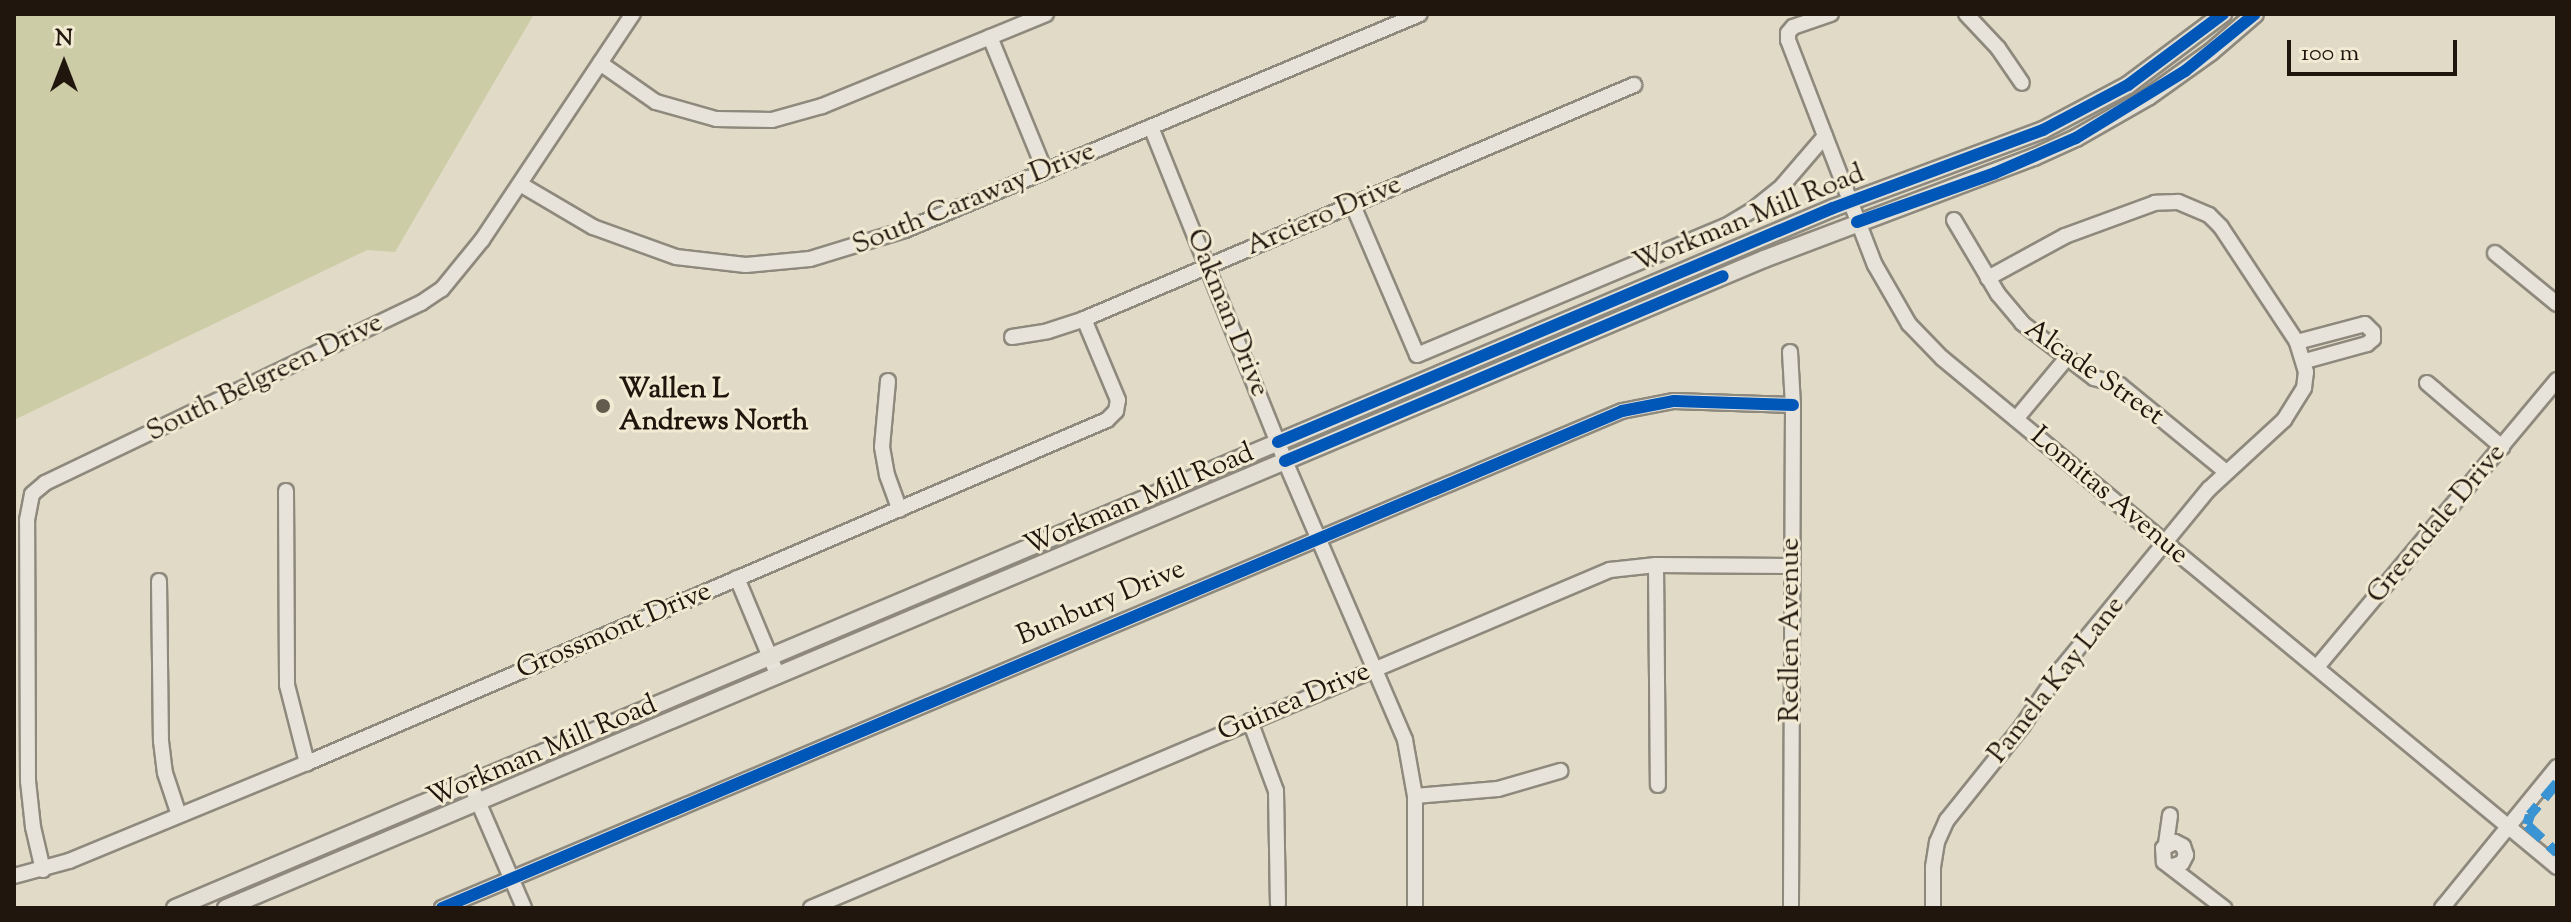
<!DOCTYPE html>
<html>
<head>
<meta charset="utf-8">
<style>
  body { margin:0 }
  #map { position:relative; width:2571px; height:922px; overflow:hidden; background:#e0dac6; font-family:"Sorts Mill Goudy",serif }
  div>[style] { position:absolute }
  .green>* { inset:0; background:#cccca7 }
  .roads { filter:drop-shadow(2px 0 #8e897d) drop-shadow(-2px 0 #8e897d) drop-shadow(0 2px #8e897d) drop-shadow(0 -2px #8e897d) }
  .minor>* { height:14px; margin:-7px; padding:0 7px; transform-origin:7px; border-radius:7px; background:#e7e3da }
  .major>* { height:16px; margin:-8px; padding:0 8px; transform-origin:8px; border-radius:8px; background:#e3dfd4 }
  .quiet>* { height:10px; margin-top:-5px; transform-origin:0; background:repeating-linear-gradient(90deg,#3a93d2 0 20px,transparent 0 30px) }
  .cycleway>* { height:12px; margin:-6px; padding:0 6px; transform-origin:6px; border-radius:6px; background:#0057b8 }
  .dots>* { width:22px; height:22px; translate:-50% -50%; box-sizing:border-box; border:4px solid #f2ead3; border-radius:50% }
  span { translate:-50% -50%; white-space:nowrap; text-align:center; line-height:1.15; -webkit-text-stroke:6px #f2ead3; paint-order:stroke }
  .street-label { font-size:28px; color:#20160d }
  .poi-label { font-size:28px; color:#20160d; font-weight:700 }
  .left { translate:0 -50%; text-align:left }
  .frame { position:absolute; inset:0; border:16px solid #20160d; pointer-events:none }
  .north { position:absolute; left:24px; top:24px; width:80px; height:80px; -webkit-text-stroke:6px #f2ead3; paint-order:stroke; rotate:0deg; font-size:22px; font-weight:700; line-height:32px; text-align:center; color:#20160d }
  .north::after { content:''; display:block; margin:auto; width:28px; height:36px; background:#20160d; clip-path:polygon(50% 0,100% 100%,50% 72%,0 100%) }
  .scale { position:absolute; left:2287px; top:40px; width:170px; height:36px; box-sizing:border-box; border:4px solid #20160d; border-top:0; padding-left:10px; font-size:24px; line-height:28px; white-space:nowrap; color:#20160d; -webkit-text-stroke:6px #f2ead3; paint-order:stroke }
</style>
</head>
<body>
<div id="map">
  <div class="green">
    <div style="clip-path:polygon(14px 14px,534px 14px,395px 252px,367px 250px,14px 420px)"></div>
  </div>
  <div class="roads">
    <div class="minor">
      <div style="left:1831px;top:14px;width:40px;rotate:161.1deg"></div>
      <div style="left:1793px;top:27px;width:8px;rotate:130deg"></div>
      <div style="left:1788px;top:33px;width:7px;rotate:90deg"></div>
      <div style="left:1788px;top:40px;width:241px;rotate:68.9deg"></div>
      <div style="left:1875px;top:265px;width:68px;rotate:60deg"></div>
      <div style="left:1909px;top:324px;width:47px;rotate:45.9deg"></div>
      <div style="left:1942px;top:358px;width:798px;rotate:39.61deg"></div>
      <div style="left:1966px;top:14px;width:47px;rotate:46.7deg"></div>
      <div style="left:1998px;top:48px;width:42px;rotate:55.6deg"></div>
      <div style="left:990px;top:37px;width:145px;rotate:67.7deg"></div>
      <div style="left:600px;top:63px;width:68px;rotate:34.9deg"></div>
      <div style="left:656px;top:102px;width:62px;rotate:15.8deg"></div>
      <div style="left:716px;top:119px;width:56px;rotate:1deg"></div>
      <div style="left:772px;top:120px;width:52px;rotate:-15.6deg"></div>
      <div style="left:822px;top:106px;width:242px;rotate:-22.3deg"></div>
      <div style="left:1151px;top:127px;width:360px;rotate:68.1deg"></div>
      <div style="left:1285px;top:461px;width:304px;rotate:66.7deg"></div>
      <div style="left:1405px;top:740px;width:57px;rotate:79.9deg"></div>
      <div style="left:1415px;top:796px;width:112px;rotate:90deg"></div>
      <div style="left:520px;top:184px;width:85px;rotate:30.5deg"></div>
      <div style="left:593px;top:227px;width:88px;rotate:19.9deg"></div>
      <div style="left:676px;top:257px;width:70px;rotate:6.5deg"></div>
      <div style="left:746px;top:265px;width:64px;rotate:-5.4deg"></div>
      <div style="left:810px;top:259px;width:99px;rotate:-17deg"></div>
      <div style="left:905px;top:230px;width:558px;rotate:-22.75deg"></div>
      <div style="left:1352px;top:203px;width:165px;rotate:66.8deg"></div>
      <div style="left:1417px;top:355px;width:335px;rotate:-22.7deg"></div>
      <div style="left:1726px;top:226px;width:33px;rotate:-31deg"></div>
      <div style="left:1754px;top:209px;width:36px;rotate:-39deg"></div>
      <div style="left:1782px;top:186px;width:66px;rotate:-49.3deg"></div>
      <div style="left:1954px;top:220px;width:86px;rotate:59.3deg"></div>
      <div style="left:1998px;top:294px;width:38px;rotate:50deg"></div>
      <div style="left:2022px;top:323px;width:91px;rotate:37.4deg"></div>
      <div style="left:2094px;top:378px;width:27px;rotate:15deg"></div>
      <div style="left:2120px;top:385px;width:136px;rotate:39.3deg"></div>
      <div style="left:2495px;top:253px;width:80px;rotate:39.4deg"></div>
      <div style="left:1012px;top:337px;width:36px;rotate:-9deg"></div>
      <div style="left:1048px;top:331px;width:38px;rotate:-18deg"></div>
      <div style="left:1084px;top:319px;width:598px;rotate:-23.05deg"></div>
      <div style="left:2297px;top:342px;width:70px;rotate:-14.8deg"></div>
      <div style="left:2365px;top:324px;width:11px;rotate:45deg"></div>
      <div style="left:2373px;top:332px;width:7px;rotate:90deg"></div>
      <div style="left:2373px;top:339px;width:8px;rotate:140deg"></div>
      <div style="left:2367px;top:344px;width:64px;rotate:164.7deg"></div>
      <div style="left:1790px;top:352px;width:53px;rotate:86.8deg"></div>
      <div style="left:1793px;top:405px;width:503px;rotate:90.23deg"></div>
      <div style="left:888px;top:381px;width:66px;rotate:95.2deg"></div>
      <div style="left:882px;top:447px;width:28px;rotate:80deg"></div>
      <div style="left:887px;top:475px;width:37px;rotate:70deg"></div>
      <div style="left:2427px;top:383px;width:99px;rotate:40.5deg"></div>
      <div style="left:2016px;top:419px;width:78px;rotate:-50.2deg"></div>
      <div style="left:286px;top:491px;width:194px;rotate:89.7deg"></div>
      <div style="left:287px;top:685px;width:81px;rotate:75.6deg"></div>
      <div style="left:1656px;top:565px;width:220px;rotate:89.5deg"></div>
      <div style="left:737px;top:578px;width:106px;rotate:67.3deg"></div>
      <div style="left:159px;top:581px;width:160px;rotate:89.3deg"></div>
      <div style="left:161px;top:741px;width:32px;rotate:83deg"></div>
      <div style="left:165px;top:773px;width:44px;rotate:71.6deg"></div>
      <div style="left:2317px;top:667px;width:374px;rotate:-50.1deg"></div>
      <div style="left:1250px;top:721px;width:75px;rotate:69.6deg"></div>
      <div style="left:1276px;top:791px;width:113px;rotate:89deg"></div>
      <div style="left:470px;top:783px;width:136px;rotate:66.6deg"></div>
      <div style="left:1415px;top:796px;width:83px;rotate:-4.8deg"></div>
      <div style="left:1498px;top:789px;width:65px;rotate:-16.2deg"></div>
      <div style="left:2166px;top:844px;width:29px;rotate:-82deg"></div>
      <div style="left:2173px;top:866px;width:9px;rotate:-18deg"></div>
      <div style="left:2182px;top:863px;width:9px;rotate:-63deg"></div>
      <div style="left:2186px;top:855px;width:9px;rotate:-108deg"></div>
      <div style="left:2183px;top:846px;width:9px;rotate:-153deg"></div>
      <div style="left:2175px;top:842px;width:13px;rotate:153deg"></div>
      <div style="left:2163px;top:848px;width:14px;rotate:86deg"></div>
      <div style="left:2164px;top:862px;width:76px;rotate:37.5deg"></div>
      <div style="left:43px;top:870px;width:44px;rotate:-103.1deg"></div>
      <div style="left:33px;top:827px;width:46px;rotate:-96.2deg"></div>
      <div style="left:28px;top:781px;width:261px;rotate:-90.2deg"></div>
      <div style="left:27px;top:520px;width:26px;rotate:-79deg"></div>
      <div style="left:32px;top:494px;width:17px;rotate:-40deg"></div>
      <div style="left:45px;top:483px;width:417px;rotate:-25.6deg"></div>
      <div style="left:421px;top:303px;width:25px;rotate:-34deg"></div>
      <div style="left:442px;top:289px;width:63px;rotate:-50.8deg"></div>
      <div style="left:482px;top:240px;width:272px;rotate:-56.3deg"></div>
      <div style="left:14px;top:876px;width:57px;rotate:-15.3deg"></div>
      <div style="left:69px;top:861px;width:257px;rotate:-22.4deg"></div>
      <div style="left:307px;top:763px;width:870px;rotate:-23.21deg"></div>
      <div style="left:1107px;top:420px;width:13px;rotate:-45deg"></div>
      <div style="left:1116px;top:411px;width:11px;rotate:-80deg"></div>
      <div style="left:1118px;top:400px;width:88px;rotate:-112.8deg"></div>
      <div style="left:442px;top:908px;width:1280px;rotate:-22.84deg"></div>
      <div style="left:1622px;top:411px;width:53px;rotate:-10.9deg"></div>
      <div style="left:1674px;top:401px;width:119px;rotate:1.9deg"></div>
      <div style="left:811px;top:908px;width:868px;rotate:-22.93deg"></div>
      <div style="left:1610px;top:570px;width:46px;rotate:-6.2deg"></div>
      <div style="left:1656px;top:565px;width:135px;rotate:0.4deg"></div>
      <div style="left:1933px;top:908px;width:41px;rotate:-90deg"></div>
      <div style="left:1933px;top:867px;width:25px;rotate:-81deg"></div>
      <div style="left:1937px;top:842px;width:24px;rotate:-66deg"></div>
      <div style="left:1947px;top:820px;width:122px;rotate:-51.3deg"></div>
      <div style="left:2023px;top:725px;width:68px;rotate:-55.8deg"></div>
      <div style="left:2061px;top:669px;width:233px;rotate:-50.6deg"></div>
      <div style="left:2209px;top:489px;width:102px;rotate:-42.6deg"></div>
      <div style="left:2284px;top:420px;width:38px;rotate:-58deg"></div>
      <div style="left:2304px;top:388px;width:16px;rotate:-83deg"></div>
      <div style="left:2306px;top:372px;width:31px;rotate:-107deg"></div>
      <div style="left:2297px;top:342px;width:138px;rotate:-123.5deg"></div>
      <div style="left:2221px;top:227px;width:17px;rotate:-135deg"></div>
      <div style="left:2209px;top:215px;width:34px;rotate:-157deg"></div>
      <div style="left:2178px;top:202px;width:23px;rotate:178deg"></div>
      <div style="left:2155px;top:203px;width:96px;rotate:159.9deg"></div>
      <div style="left:2065px;top:236px;width:88px;rotate:151.4deg"></div>
      <div style="left:2442px;top:908px;width:182px;rotate:-50.8deg"></div>
    </div>
    <div class="major">
      <div style="left:175px;top:908px;width:1800px;rotate:-22.89deg"></div>
      <div style="left:1833px;top:208px;width:224px;rotate:-20.4deg"></div>
      <div style="left:2043px;top:130px;width:96px;rotate:-27.9deg"></div>
      <div style="left:2128px;top:85px;width:119px;rotate:-36.8deg"></div>
      <div style="left:226px;top:908px;width:1669px;rotate:-22.88deg"></div>
      <div style="left:1764px;top:259px;width:289px;rotate:-20.7deg"></div>
      <div style="left:2034px;top:157px;width:46px;rotate:-24.3deg"></div>
      <div style="left:2076px;top:138px;width:83px;rotate:-29.7deg"></div>
      <div style="left:2148px;top:97px;width:77px;rotate:-35.5deg"></div>
      <div style="left:2211px;top:52px;width:58px;rotate:-40.8deg"></div>
    </div>
  </div>
  <div class="quiet">
    <div style="left:2557px;top:783px;width:42px;rotate:130.2deg"></div>
    <div style="left:2530px;top:815px;width:10px;rotate:107deg"></div>
    <div style="left:2527px;top:825px;width:41px;rotate:43deg"></div>
  </div>
  <div class="cycleway">
    <div style="left:1857px;top:222px;width:146px;rotate:-19.5deg"></div>
    <div style="left:1995px;top:173px;width:88px;rotate:-23.4deg"></div>
    <div style="left:2076px;top:138px;width:128px;rotate:-31.6deg"></div>
    <div style="left:2185px;top:71px;width:90px;rotate:-39.2deg"></div>
    <div style="left:1278px;top:442px;width:602px;rotate:-22.86deg"></div>
    <div style="left:1833px;top:208px;width:224px;rotate:-20.4deg"></div>
    <div style="left:2043px;top:130px;width:96px;rotate:-27.9deg"></div>
    <div style="left:2128px;top:85px;width:119px;rotate:-36.8deg"></div>
    <div style="left:1285px;top:461px;width:475px;rotate:-22.9deg"></div>
    <div style="left:442px;top:908px;width:1280px;rotate:-22.84deg"></div>
    <div style="left:1622px;top:411px;width:53px;rotate:-10.9deg"></div>
    <div style="left:1674px;top:401px;width:119px;rotate:1.9deg"></div>
  </div>
  <div class="dots">
    <div style="left:603px;top:406px;background:#635b4e"></div>
  </div>
  <div class="street-label">
    <span style="left:974px;top:199px;rotate:-22deg">South Caraway Drive</span>
    <span style="left:1324px;top:216px;rotate:-23deg">Arciero Drive</span>
    <span style="left:1749px;top:219px;rotate:-22deg">Workman Mill Road</span>
    <span style="left:1227px;top:313px;rotate:68deg">Oakman Drive</span>
    <span style="left:2094px;top:373px;rotate:35deg">Alcade Street</span>
    <span style="left:265px;top:378px;rotate:-26deg">South Belgreen Drive</span>
    <span style="left:2109px;top:496px;rotate:40deg">Lomitas Avenue</span>
    <span style="left:1139px;top:500px;rotate:-23deg">Workman Mill Road</span>
    <span style="left:2437px;top:524px;rotate:-50deg">Greendale Drive</span>
    <span style="left:1101px;top:603px;rotate:-23deg">Bunbury Drive</span>
    <span style="left:1791px;top:630px;rotate:-90deg">Redlen Avenue</span>
    <span style="left:614px;top:631px;rotate:-23deg">Grossmont Drive</span>
    <span style="left:2057px;top:680px;rotate:-52deg">Pamela Kay Lane</span>
    <span style="left:1294px;top:702px;rotate:-23deg">Guinea Drive</span>
    <span style="left:542px;top:752px;rotate:-23deg">Workman Mill Road</span>
  </div>
  <div class="poi-label">
    <span class="left" style="left:619px;top:406px">Wallen L<br>Andrews North</span>
  </div>
  <div class="frame"></div>
  <div class="north">N</div>
  <div class="scale">100 m</div>
</div>
</body>
</html>
